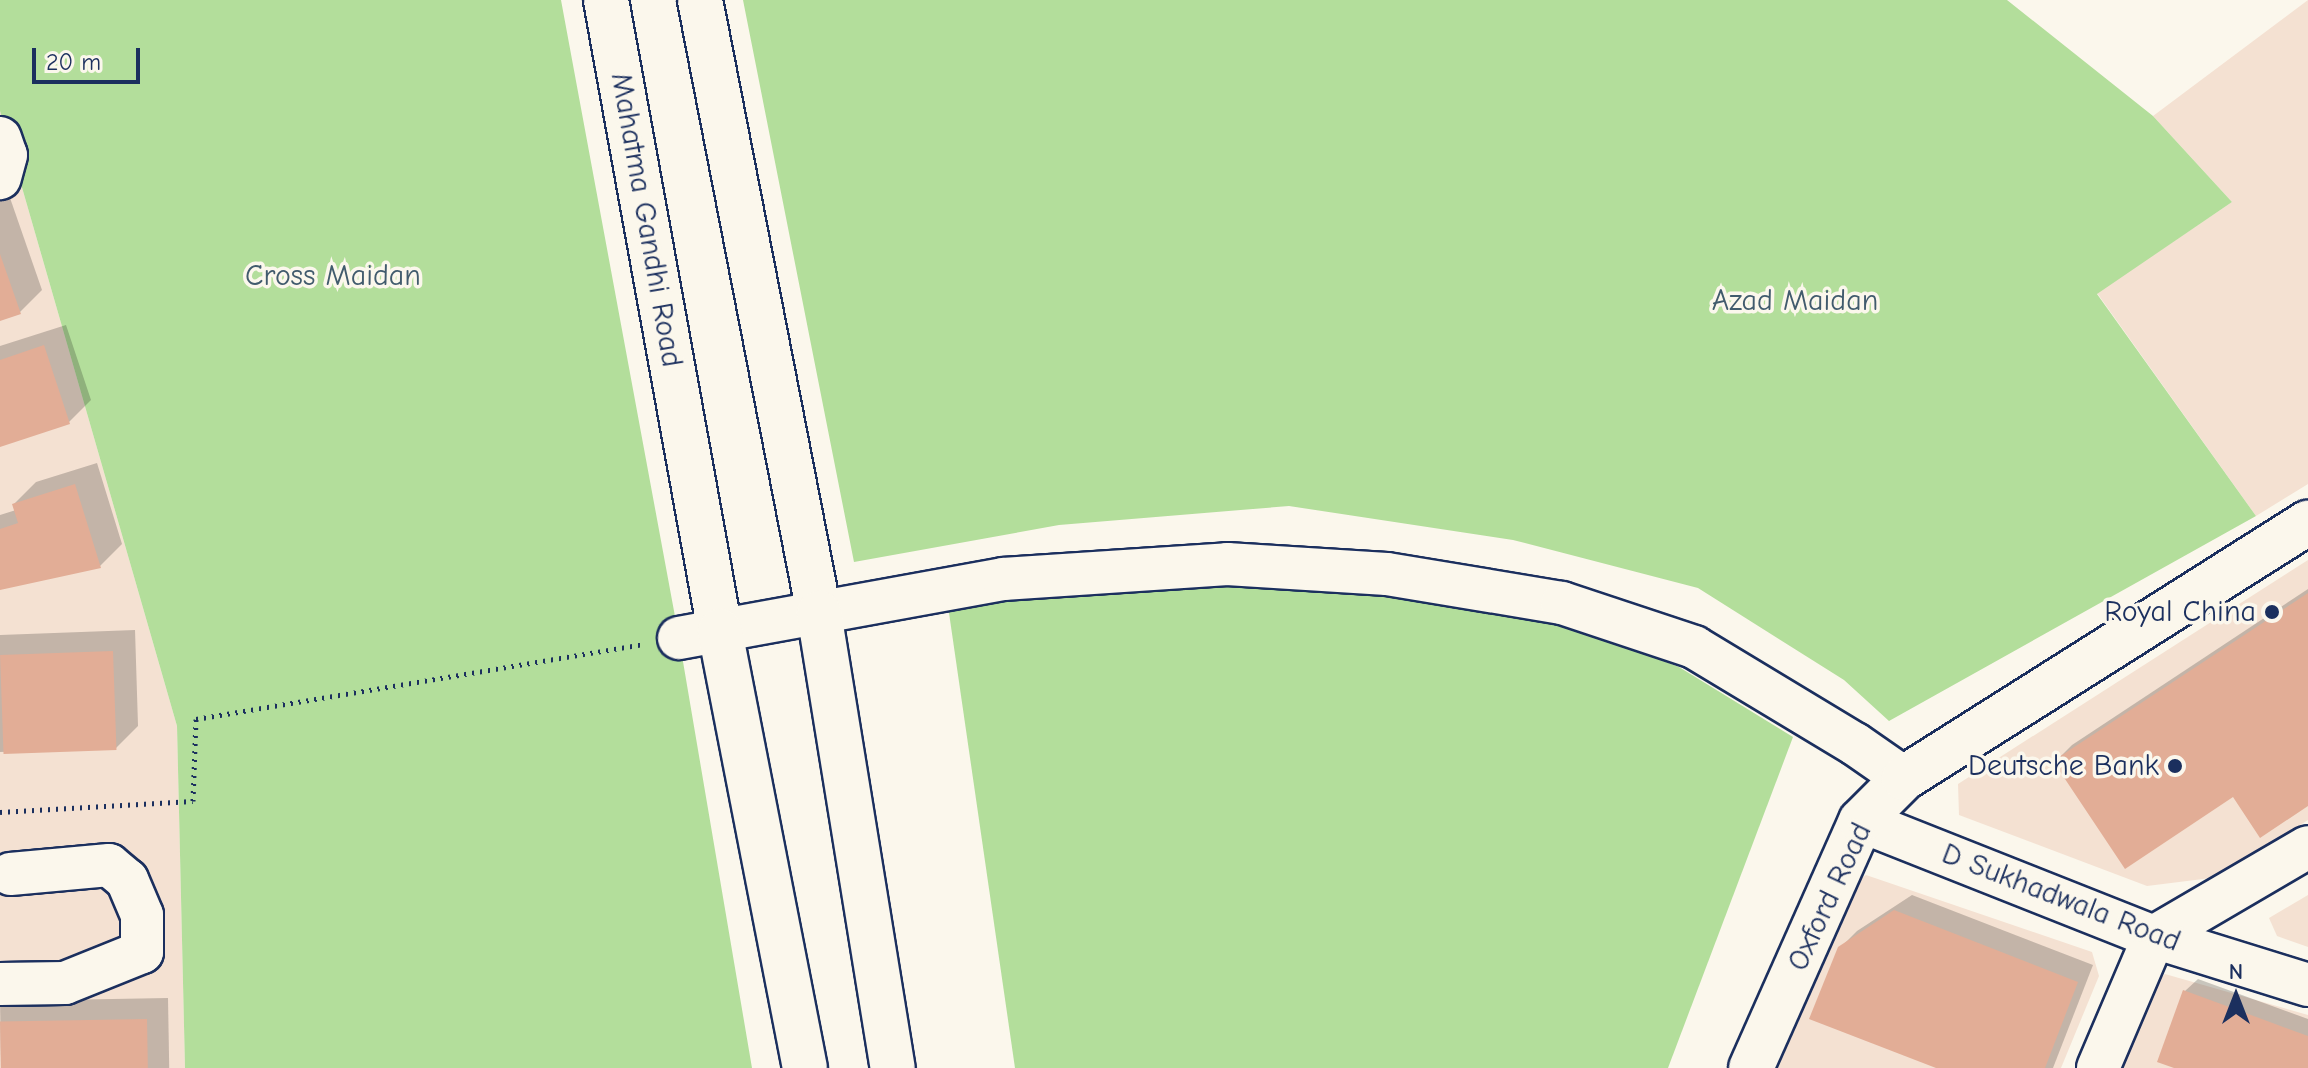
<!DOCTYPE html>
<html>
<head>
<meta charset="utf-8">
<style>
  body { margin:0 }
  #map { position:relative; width:2308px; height:1068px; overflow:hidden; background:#fbf7ec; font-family:"Comic Neue",sans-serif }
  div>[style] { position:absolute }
  .built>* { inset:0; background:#f4e1d2 }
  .green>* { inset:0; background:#b3de9b }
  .shadow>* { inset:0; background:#0003; transform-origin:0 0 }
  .building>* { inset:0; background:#e2ad96; transform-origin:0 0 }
  .path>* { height:5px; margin-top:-2.5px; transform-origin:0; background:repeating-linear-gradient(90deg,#1b2f5e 0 2px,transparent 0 8px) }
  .roads { filter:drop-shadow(2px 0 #1b2f5e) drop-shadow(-2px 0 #1b2f5e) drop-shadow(0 2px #1b2f5e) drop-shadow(0 -2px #1b2f5e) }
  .minor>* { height:42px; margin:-21px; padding:0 21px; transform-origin:21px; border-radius:21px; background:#fbf7ec }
  .major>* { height:44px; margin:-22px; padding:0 22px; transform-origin:22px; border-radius:22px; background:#fbf7ec }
  .dots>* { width:22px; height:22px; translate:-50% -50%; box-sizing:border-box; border:4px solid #fbf7ec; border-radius:50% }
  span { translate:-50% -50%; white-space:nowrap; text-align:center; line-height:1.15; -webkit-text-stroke:7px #fbf7ec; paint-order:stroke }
  .street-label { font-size:30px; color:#1b2f5e }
  .park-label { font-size:30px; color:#415b6d }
  .poi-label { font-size:30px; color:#1b2f5e }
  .right { translate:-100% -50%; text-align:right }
  .north { position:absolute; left:2196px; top:956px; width:80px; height:80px; -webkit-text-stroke:6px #fbf7ec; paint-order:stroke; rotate:0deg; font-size:22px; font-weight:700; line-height:32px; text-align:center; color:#1b2f5e }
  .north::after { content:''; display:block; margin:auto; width:28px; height:36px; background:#1b2f5e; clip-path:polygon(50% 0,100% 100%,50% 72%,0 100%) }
  .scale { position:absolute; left:32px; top:48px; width:108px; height:36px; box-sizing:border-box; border:4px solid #1b2f5e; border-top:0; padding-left:10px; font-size:24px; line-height:28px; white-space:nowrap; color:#1b2f5e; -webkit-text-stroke:6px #fbf7ec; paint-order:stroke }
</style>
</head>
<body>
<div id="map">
  <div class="built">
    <div style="clip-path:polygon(2308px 0,2308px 484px,2256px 516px,2097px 293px,2232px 202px,2153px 116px)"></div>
    <div style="clip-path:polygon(0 111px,177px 726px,185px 1068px,0 1068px)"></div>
    <div style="clip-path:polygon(2308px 560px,2308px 820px,2219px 877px,2147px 886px,1959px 815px,1958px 784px)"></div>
    <div style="clip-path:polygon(1866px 875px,2092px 952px,2099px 976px,2061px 1068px,1775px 1068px,1847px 888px)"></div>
    <div style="clip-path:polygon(2308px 895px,2308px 947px,2277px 936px,2269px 918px)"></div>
    <div style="clip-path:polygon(2165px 974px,2308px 1015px,2308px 1068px,2119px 1068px,2151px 987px)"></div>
  </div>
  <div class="green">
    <div style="clip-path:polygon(0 0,561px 0,679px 638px,752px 1068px,185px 1068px,177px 726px,0 111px)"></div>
    <div style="clip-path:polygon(743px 0,2007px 0,2153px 116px,2232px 202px,2097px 294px,2256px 516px,1889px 721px,1844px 680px,1698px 588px,1513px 540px,1289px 506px,1059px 525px,854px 562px)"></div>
    <div style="clip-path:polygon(1229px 586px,1383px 594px,1555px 619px,1679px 667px,1793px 737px,1668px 1068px,1015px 1068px,948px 606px,1004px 596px)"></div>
  </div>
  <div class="shadow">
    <div style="clip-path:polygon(9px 195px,42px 290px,20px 312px,0 319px,0 198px)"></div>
    <div style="clip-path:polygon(66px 325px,91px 400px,69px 422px,0 445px,0 346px)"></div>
    <div style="clip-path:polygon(97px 463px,122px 544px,100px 566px,0 588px,0 515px,16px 510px,14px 504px,36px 482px)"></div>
    <div style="clip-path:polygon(2308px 589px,2308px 804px,2234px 795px,2056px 761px,2072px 745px)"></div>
    <div style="clip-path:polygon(135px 630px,138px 726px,116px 748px,0 752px,0 635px)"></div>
    <div style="clip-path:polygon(1912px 895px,2093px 965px,2053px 1068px,1941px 1068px,1839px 949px,1857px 931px)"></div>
    <div style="clip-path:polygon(2198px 979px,2308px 1019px,2308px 1068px,2180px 1068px,2185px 991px)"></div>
    <div style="left:168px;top:998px;width:70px;height:168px;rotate:89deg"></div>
  </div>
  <div class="building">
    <div style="clip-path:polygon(0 254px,21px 314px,0 321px)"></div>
    <div style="clip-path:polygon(44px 345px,70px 424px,0 447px,0 360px)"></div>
    <div style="clip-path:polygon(75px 484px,101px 568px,0 590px,0 529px,18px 523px,12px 504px)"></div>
    <div style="clip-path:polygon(2308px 593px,2308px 806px,2260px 838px,2233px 797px,2125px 869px,2053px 761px)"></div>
    <div style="left:113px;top:651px;width:99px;height:113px;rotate:88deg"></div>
    <div style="clip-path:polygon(1894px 910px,2078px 982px,2045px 1068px,1936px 1068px,1809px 1019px,1838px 947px)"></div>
    <div style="clip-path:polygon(2183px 990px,2308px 1036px,2308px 1068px,2174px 1068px,2157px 1062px)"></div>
    <div style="left:147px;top:1019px;width:49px;height:147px;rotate:89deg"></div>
  </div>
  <div class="path">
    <div style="left:0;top:812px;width:193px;rotate:-3.3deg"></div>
    <div style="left:193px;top:801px;width:82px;rotate:-87.9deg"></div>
    <div style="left:196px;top:719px;width:452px;rotate:-9.5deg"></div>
  </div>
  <div class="roads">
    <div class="minor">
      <div style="left:0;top:138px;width:18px;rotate:71deg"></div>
      <div style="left:6px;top:155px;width:24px;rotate:105deg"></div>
      <div style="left:679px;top:638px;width:329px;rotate:-10.3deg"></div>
      <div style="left:1003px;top:579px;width:225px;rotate:-3.8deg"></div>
      <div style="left:1227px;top:564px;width:160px;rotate:3.6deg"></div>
      <div style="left:1387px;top:574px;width:177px;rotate:9.4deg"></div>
      <div style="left:1562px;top:603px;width:139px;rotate:18.4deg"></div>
      <div style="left:1694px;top:647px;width:188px;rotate:31.1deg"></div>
      <div style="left:1855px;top:744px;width:60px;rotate:34.8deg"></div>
      <div style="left:1861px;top:821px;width:315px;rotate:21.6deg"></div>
      <div style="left:2154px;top:937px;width:161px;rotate:17.3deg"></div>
      <div style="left:0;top:984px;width:65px;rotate:-0.9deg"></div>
      <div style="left:65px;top:983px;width:83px;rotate:-21.9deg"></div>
      <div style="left:142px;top:952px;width:37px;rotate:-90deg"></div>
      <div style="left:142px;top:915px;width:38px;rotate:-113deg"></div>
      <div style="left:127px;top:880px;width:23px;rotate:-140deg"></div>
      <div style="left:109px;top:865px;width:99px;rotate:174.8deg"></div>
      <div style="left:2098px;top:1068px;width:142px;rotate:-66.9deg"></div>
      <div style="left:2154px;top:937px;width:178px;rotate:-30.3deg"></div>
    </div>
    <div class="major">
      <div style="left:606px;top:0;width:641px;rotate:79.76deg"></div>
      <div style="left:720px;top:631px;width:445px;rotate:79deg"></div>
      <div style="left:700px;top:0;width:624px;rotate:79.01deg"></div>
      <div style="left:819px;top:613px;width:461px;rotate:80.8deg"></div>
      <div style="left:1751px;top:1068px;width:270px;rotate:-66deg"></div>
      <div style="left:1861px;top:821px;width:61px;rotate:-45deg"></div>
      <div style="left:1904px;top:778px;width:478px;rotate:-32.3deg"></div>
    </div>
  </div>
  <div class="dots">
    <div style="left:2272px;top:612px;background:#1b2f5e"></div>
    <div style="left:2175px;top:766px;background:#1b2f5e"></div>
  </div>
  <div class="street-label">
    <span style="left:646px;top:220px;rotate:80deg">Mahatma Gandhi Road</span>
    <span style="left:1830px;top:897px;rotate:-65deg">Oxford Road</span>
    <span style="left:2061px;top:898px;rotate:21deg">D Sukhadwala Road</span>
  </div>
  <div class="park-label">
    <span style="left:333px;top:276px">Cross Maidan</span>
    <span style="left:1795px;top:301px">Azad Maidan</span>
  </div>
  <div class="poi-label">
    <span class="right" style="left:2256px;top:612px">Royal China</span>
    <span class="right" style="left:2159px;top:766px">Deutsche Bank</span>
  </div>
  <div class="north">N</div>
  <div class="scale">20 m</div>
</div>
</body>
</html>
